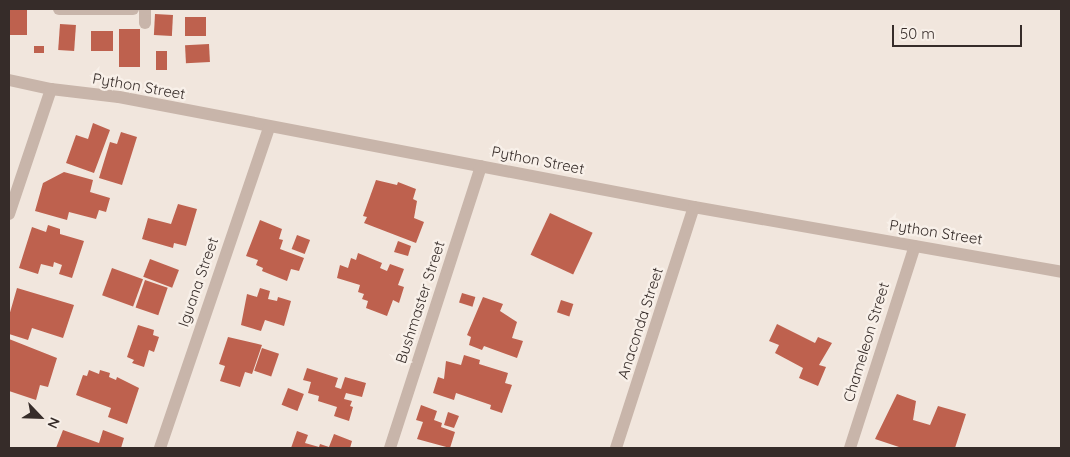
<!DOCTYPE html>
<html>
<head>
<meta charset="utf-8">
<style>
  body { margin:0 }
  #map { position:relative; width:1070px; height:457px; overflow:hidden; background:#f1e6dd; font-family:Quicksand,sans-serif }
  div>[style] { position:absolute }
  .building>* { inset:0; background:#be614e; transform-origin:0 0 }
  .street>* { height:12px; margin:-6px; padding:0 6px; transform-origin:6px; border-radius:6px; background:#c8b5aa }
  span { translate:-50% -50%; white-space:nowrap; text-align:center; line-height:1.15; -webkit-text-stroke:5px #f8f0e9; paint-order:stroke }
  .street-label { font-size:15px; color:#362c29 }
  .frame { position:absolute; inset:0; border:10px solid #362c29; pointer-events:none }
  .north { position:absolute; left:15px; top:392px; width:50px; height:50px; -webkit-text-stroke:4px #f8f0e9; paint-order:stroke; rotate:114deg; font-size:14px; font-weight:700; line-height:20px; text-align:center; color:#362c29 }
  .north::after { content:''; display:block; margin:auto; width:18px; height:22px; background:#362c29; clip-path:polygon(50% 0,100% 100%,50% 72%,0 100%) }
  .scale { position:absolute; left:892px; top:25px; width:130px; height:22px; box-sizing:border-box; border:2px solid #362c29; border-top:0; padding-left:6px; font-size:15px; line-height:18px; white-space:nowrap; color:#362c29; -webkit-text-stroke:4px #f8f0e9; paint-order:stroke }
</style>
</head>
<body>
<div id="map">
  <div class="building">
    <div style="left:9px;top:9px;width:18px;height:26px"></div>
    <div style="left:155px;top:14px;width:18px;height:21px;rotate:3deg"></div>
    <div style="left:185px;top:17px;width:21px;height:19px"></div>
    <div style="left:60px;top:24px;width:16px;height:26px;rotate:4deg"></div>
    <div style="left:119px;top:29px;width:21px;height:38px"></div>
    <div style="left:91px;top:31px;width:22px;height:20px"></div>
    <div style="left:209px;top:44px;width:18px;height:24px;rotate:87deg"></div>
    <div style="left:34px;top:46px;width:10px;height:7px"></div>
    <div style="left:167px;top:51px;width:19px;height:11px;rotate:90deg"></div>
    <div style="clip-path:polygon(93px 123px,110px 130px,94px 173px,66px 163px,76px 135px,88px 139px)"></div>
    <div style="clip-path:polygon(121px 132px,137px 137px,122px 185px,99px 178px,110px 142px,117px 144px)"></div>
    <div style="clip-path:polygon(64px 172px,93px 180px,90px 192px,110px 198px,106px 212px,99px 210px,96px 219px,69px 212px,67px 220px,35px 211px,43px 183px)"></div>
    <div style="clip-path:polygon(376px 180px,397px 185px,398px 182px,416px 189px,413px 199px,417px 201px,414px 218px,424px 222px,416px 243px,364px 223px,367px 217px,363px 216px)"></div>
    <div style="clip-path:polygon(178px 204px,197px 209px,186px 246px,174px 243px,173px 248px,142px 239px,148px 218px,171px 224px)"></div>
    <div style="left:550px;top:213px;width:47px;height:46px;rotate:25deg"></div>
    <div style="clip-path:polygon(260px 220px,282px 229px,279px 239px,283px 240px,280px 249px,304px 258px,299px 271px,291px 269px,287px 281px,262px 271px,263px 268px,256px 265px,258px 260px,246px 256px)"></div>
    <div style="clip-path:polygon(48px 225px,60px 229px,60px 234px,84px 241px,72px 278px,59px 274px,62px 265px,54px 262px,53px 267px,41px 264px,38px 274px,19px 268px,32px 227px,46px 232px)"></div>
    <div style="left:297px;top:235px;width:14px;height:15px;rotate:21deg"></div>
    <div style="clip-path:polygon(398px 241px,411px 246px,408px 256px,394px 252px)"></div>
    <div style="clip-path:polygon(358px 253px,382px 263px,380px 268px,387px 271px,390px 264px,404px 269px,398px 285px,404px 287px,399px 303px,393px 300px,387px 316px,366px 308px,368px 301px,362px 299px,364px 294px,358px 292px,360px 285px,337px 278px,340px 265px,348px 268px,351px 258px,356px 260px)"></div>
    <div style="left:150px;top:259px;width:31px;height:19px;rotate:21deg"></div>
    <div style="left:112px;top:268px;width:33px;height:29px;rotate:20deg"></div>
    <div style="left:145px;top:280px;width:24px;height:29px;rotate:19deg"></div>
    <div style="clip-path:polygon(17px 288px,74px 305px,63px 338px,32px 328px,28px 340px,9px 334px,9px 316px)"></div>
    <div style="clip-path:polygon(260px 288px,270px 291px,268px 299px,277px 301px,278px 297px,291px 301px,284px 326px,265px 320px,261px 331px,241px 325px,247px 294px,257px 297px)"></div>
    <div style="left:462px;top:293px;width:14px;height:10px;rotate:17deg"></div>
    <div style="clip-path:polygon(483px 297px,503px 304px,500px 311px,517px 322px,512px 338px,523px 341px,517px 358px,484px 346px,482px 350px,469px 345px,471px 337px,467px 335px)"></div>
    <div style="left:561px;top:300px;width:13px;height:13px;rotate:18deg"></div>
    <div style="clip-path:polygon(777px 324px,815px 343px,818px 337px,832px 343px,819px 365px,826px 367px,818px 386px,799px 378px,803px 368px,775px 353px,779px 345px,769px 341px)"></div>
    <div style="clip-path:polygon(138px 325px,154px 330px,153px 335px,159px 337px,154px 352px,149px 350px,144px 367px,132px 363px,134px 360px,127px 357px)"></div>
    <div style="clip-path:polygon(228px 337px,262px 345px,252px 374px,245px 372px,240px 387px,220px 381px,225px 366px,219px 364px)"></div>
    <div style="clip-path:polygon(9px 339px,57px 358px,48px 387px,40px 385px,36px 400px,9px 391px)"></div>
    <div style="left:262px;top:348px;width:18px;height:24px;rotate:19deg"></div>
    <div style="clip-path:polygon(464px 355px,480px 360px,479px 364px,508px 373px,505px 383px,512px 385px,502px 413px,490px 409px,491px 405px,456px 393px,454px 400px,433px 393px,438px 377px,444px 379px,446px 361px,461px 365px)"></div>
    <div style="clip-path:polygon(307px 368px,338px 378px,335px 387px,341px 389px,345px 377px,366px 383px,362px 397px,346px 393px,344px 399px,352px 401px,350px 406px,353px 407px,349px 421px,334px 416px,337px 407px,318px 401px,319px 396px,308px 393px,311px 382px,303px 380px)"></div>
    <div style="clip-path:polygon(89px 370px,99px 374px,100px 370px,110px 373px,109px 377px,116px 380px,117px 377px,139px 388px,127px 424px,108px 417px,111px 408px,76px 395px,83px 375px,87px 376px)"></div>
    <div style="left:288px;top:388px;width:17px;height:18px;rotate:21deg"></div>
    <div style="clip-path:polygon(897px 394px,916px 401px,913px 420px,930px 425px,938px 406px,966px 414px,955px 448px,902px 448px,875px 439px)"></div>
    <div style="clip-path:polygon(421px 405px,437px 411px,434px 420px,442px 423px,441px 427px,455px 432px,450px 448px,417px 439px,423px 422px,416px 420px)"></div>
    <div style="clip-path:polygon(448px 412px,459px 416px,454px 428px,444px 425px)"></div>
    <div style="clip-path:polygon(63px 430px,99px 443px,103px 430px,124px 438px,121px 448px,56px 448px)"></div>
    <div style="clip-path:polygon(297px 431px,308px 435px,305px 443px,319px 447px,320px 444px,329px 447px,334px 434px,352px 441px,350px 448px,291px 448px)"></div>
  </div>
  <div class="street">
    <div style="left:59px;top:9px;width:74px"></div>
    <div style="left:145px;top:9px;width:14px;rotate:90deg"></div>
    <div style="left:9px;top:80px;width:43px;rotate:12.1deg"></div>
    <div style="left:51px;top:89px;width:68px;rotate:6.7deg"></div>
    <div style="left:119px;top:97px;width:585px;rotate:10.83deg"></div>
    <div style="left:694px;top:207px;width:373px;rotate:10deg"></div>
    <div style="left:9px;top:214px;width:132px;rotate:-71.4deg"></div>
    <div style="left:160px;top:448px;width:339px;rotate:-71.2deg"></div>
    <div style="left:390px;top:448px;width:296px;rotate:-72.1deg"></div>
    <div style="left:616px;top:448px;width:253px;rotate:-72.1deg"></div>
    <div style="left:850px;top:448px;width:212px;rotate:-72.2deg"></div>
  </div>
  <div class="street-label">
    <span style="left:139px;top:86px;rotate:10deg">Python Street</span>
    <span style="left:538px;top:160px;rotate:11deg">Python Street</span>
    <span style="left:936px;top:232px;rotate:9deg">Python Street</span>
    <span style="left:198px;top:282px;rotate:-71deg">Iguana Street</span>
    <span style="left:420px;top:302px;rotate:-72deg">Bushmaster Street</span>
    <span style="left:640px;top:323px;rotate:-72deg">Anaconda Street</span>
    <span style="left:866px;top:342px;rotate:-73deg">Chameleon Street</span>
  </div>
  <div class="frame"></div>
  <div class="north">N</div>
  <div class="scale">50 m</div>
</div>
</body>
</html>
